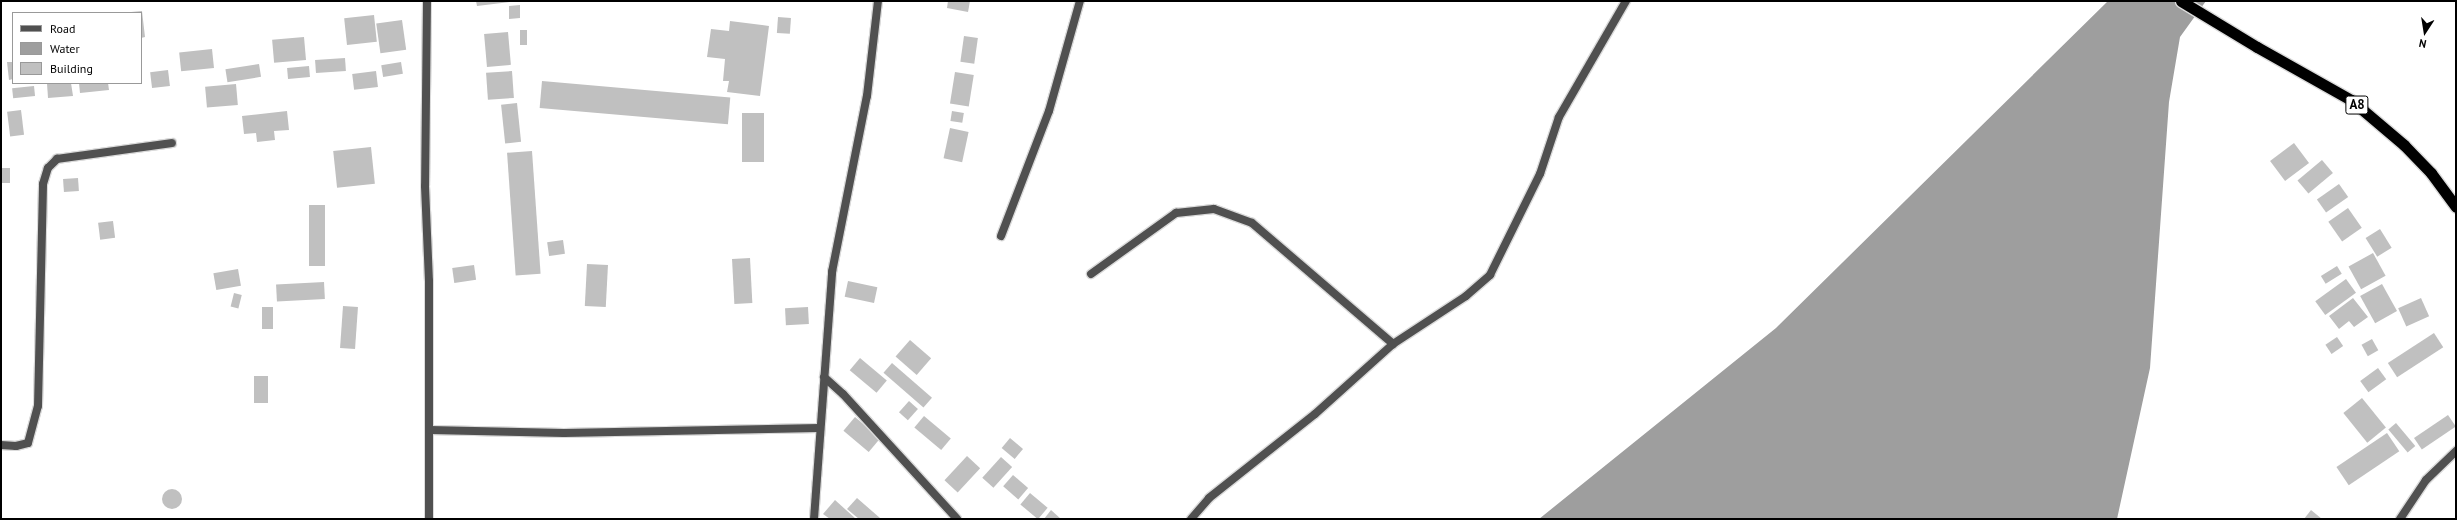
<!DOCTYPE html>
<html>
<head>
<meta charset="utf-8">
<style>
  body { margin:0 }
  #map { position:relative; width:2457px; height:520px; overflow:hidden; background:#fff; font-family:"PT Sans",sans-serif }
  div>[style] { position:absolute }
  .water>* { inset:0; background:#9e9e9e }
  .building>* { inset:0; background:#c0c0c0; transform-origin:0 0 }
  .round { border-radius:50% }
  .roads { filter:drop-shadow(1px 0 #dbdbdb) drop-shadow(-1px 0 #dbdbdb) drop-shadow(0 1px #dbdbdb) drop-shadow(0 -1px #dbdbdb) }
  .minor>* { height:8px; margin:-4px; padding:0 4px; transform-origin:4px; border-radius:4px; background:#505050 }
  .trunk>* { height:11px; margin:-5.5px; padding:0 5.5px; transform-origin:5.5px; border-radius:5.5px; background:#000 }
  span { translate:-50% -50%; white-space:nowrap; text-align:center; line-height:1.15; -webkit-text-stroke:4px #fff; paint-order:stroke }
  .shield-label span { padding:1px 3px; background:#fff; border:1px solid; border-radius:3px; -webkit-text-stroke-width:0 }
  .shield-label { font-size:13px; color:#000; font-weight:700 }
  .frame { position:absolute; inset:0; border:2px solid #000; pointer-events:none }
  .legend { position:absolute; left:12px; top:12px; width:130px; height:72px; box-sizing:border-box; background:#fff; border:1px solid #999; margin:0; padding:5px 7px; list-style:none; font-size:12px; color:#000 }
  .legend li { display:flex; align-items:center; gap:8px; height:20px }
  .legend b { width:20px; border:1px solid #999 }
  .north { position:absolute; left:2405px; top:12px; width:40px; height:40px; -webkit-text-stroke:3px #fff; paint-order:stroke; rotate:192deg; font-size:11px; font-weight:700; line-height:16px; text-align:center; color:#000 }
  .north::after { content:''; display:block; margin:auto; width:14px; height:18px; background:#000; clip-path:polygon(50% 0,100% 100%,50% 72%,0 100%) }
</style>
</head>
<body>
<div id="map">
  <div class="water">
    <div style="clip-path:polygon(2108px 1px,2206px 1px,2180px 37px,2169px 102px,2150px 368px,2117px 519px,1539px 519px,1776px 328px)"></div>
  </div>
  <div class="building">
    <div style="clip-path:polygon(476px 1px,510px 1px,510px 2px,477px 6px)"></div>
    <div style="clip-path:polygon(948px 1px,970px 1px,968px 12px,947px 8px)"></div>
    <div style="clip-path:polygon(520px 5px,520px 18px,509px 19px,509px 6px)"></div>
    <div style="clip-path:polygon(142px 11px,145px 37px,141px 38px,141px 13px,131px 12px)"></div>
    <div style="left:374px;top:15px;width:27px;height:30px;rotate:84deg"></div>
    <div style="left:778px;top:17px;width:13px;height:16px;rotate:4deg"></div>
    <div style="left:402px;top:20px;width:30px;height:26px;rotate:82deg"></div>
    <div style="clip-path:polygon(730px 21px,769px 26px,760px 96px,727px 92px,729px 81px,723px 81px,725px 59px,707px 57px,711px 29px,729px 31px)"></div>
    <div style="left:520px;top:30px;width:7px;height:15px"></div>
    <div style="left:508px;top:32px;width:33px;height:24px;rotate:85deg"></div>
    <div style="left:964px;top:36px;width:14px;height:26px;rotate:8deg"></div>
    <div style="left:304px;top:37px;width:23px;height:32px;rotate:85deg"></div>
    <div style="left:212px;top:49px;width:19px;height:33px;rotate:84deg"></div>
    <div style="left:345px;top:58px;width:13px;height:30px;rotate:86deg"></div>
    <div style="clip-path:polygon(7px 62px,13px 62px,13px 79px,9px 80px)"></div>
    <div style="left:401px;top:62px;width:12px;height:20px;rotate:81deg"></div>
    <div style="left:259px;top:64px;width:13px;height:34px;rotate:81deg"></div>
    <div style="left:309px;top:66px;width:11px;height:22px;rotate:85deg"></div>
    <div style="left:168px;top:70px;width:16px;height:18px;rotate:83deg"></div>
    <div style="left:376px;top:71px;width:16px;height:24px;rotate:83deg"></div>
    <div style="left:512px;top:71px;width:27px;height:26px;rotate:86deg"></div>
    <div style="left:955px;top:72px;width:19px;height:32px;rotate:9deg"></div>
    <div style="left:542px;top:81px;width:189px;height:27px;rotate:5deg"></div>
    <div style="clip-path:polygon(47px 83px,71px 83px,73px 96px,48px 98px)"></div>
    <div style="clip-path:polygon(79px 83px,108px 83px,109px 90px,80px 93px)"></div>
    <div style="left:236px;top:84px;width:21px;height:31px;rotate:85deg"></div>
    <div style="left:34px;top:86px;width:10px;height:22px;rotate:84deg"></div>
    <div style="left:517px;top:103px;width:39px;height:16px;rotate:84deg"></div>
    <div style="left:21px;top:110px;width:25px;height:14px;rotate:83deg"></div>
    <div style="clip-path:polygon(287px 111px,289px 130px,274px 131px,275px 140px,257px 142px,256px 133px,244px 134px,242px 116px)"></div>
    <div style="left:952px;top:111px;width:12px;height:10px;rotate:9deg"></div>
    <div style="left:742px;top:113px;width:22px;height:49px"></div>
    <div style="left:950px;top:128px;width:19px;height:31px;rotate:12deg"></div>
    <div style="left:2294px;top:143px;width:25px;height:30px;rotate:53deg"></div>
    <div style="left:371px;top:147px;width:37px;height:38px;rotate:84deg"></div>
    <div style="left:532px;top:151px;width:123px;height:25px;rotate:86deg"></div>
    <div style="left:2322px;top:160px;width:17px;height:32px;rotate:50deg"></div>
    <div style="left:1px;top:168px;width:9px;height:15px"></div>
    <div style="left:78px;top:178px;width:13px;height:15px;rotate:86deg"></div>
    <div style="left:2339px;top:184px;width:16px;height:27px;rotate:55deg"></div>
    <div style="left:309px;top:205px;width:16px;height:61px"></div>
    <div style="left:2348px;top:208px;width:24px;height:24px;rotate:55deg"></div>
    <div style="left:113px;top:221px;width:17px;height:15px;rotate:83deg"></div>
    <div style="left:2380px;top:229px;width:22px;height:17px;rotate:58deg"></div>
    <div style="left:563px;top:240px;width:14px;height:16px;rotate:82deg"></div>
    <div style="left:2373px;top:253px;width:26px;height:28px;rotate:61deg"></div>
    <div style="left:750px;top:258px;width:45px;height:18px;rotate:87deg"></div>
    <div style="left:587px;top:264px;width:21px;height:42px;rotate:3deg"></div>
    <div style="left:474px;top:265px;width:15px;height:22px;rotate:82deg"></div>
    <div style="left:2337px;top:266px;width:9px;height:19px;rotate:58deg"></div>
    <div style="left:238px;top:269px;width:17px;height:25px;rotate:80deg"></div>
    <div style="left:2346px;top:279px;width:17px;height:38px;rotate:54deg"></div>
    <div style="left:848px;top:281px;width:30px;height:16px;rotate:12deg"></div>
    <div style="left:324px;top:282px;width:17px;height:48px;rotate:87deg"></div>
    <div style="left:2382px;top:284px;width:31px;height:25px;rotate:61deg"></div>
    <div style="left:234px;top:293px;width:8px;height:14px;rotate:14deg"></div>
    <div style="clip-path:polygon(2353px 298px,2368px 317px,2354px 327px,2349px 321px,2339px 329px,2329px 316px)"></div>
    <div style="left:2421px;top:298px;width:20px;height:25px;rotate:66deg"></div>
    <div style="left:343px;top:306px;width:15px;height:42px;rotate:4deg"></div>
    <div style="left:262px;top:307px;width:11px;height:22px"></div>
    <div style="left:808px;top:307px;width:17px;height:23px;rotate:87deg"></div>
    <div style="left:2434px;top:333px;width:17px;height:55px;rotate:57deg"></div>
    <div style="left:2337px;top:337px;width:11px;height:14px;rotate:56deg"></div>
    <div style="left:2372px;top:339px;width:13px;height:12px;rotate:61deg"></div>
    <div style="left:910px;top:340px;width:28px;height:22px;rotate:41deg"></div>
    <div style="left:860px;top:358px;width:35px;height:16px;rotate:40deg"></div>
    <div style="left:892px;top:363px;width:53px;height:13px;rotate:41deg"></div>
    <div style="left:2378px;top:368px;width:14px;height:22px;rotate:54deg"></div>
    <div style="left:268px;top:376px;width:27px;height:14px;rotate:90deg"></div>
    <div style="left:2362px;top:398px;width:38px;height:24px;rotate:51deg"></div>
    <div style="left:909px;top:401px;width:12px;height:15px;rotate:42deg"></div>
    <div style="left:2448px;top:415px;width:14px;height:41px;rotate:56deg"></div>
    <div style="left:924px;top:416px;width:35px;height:15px;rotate:40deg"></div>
    <div style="left:855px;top:417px;width:33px;height:18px;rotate:40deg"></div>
    <div style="left:2396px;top:423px;width:30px;height:10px;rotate:50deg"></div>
    <div style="left:2387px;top:433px;width:22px;height:61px;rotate:56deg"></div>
    <div style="left:1010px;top:438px;width:17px;height:13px;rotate:40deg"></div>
    <div style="left:967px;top:456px;width:18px;height:33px;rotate:43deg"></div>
    <div style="left:1001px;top:457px;width:15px;height:28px;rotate:42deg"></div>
    <div style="left:1013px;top:475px;width:20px;height:15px;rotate:41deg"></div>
    <div class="round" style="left:162px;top:489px;width:20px;height:20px"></div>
    <div style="left:1030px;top:493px;width:23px;height:15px;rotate:40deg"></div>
    <div style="clip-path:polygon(857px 498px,880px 518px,879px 519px,859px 519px,847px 509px)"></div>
    <div style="clip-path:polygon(835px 500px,856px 519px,830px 519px,823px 514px)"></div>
    <div style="clip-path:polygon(1051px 510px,1061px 519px,1044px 519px)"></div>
    <div style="clip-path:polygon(2311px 510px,2322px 519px,2304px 519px)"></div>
  </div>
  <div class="roads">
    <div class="minor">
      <div style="left:427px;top:1px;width:185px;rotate:90.6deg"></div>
      <div style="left:425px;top:186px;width:95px;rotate:87.6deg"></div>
      <div style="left:429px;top:281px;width:238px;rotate:90deg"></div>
      <div style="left:1001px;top:236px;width:134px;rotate:-69deg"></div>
      <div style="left:1049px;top:111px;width:114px;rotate:-74.3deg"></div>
      <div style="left:1091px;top:274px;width:105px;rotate:-35.7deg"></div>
      <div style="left:1176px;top:213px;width:38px;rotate:-6deg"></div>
      <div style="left:1214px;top:209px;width:40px;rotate:20.2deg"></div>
      <div style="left:1252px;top:223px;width:186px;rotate:40.6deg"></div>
      <div style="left:824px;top:377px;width:25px;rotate:42deg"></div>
      <div style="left:843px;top:394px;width:169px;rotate:47.6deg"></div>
      <div style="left:430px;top:430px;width:134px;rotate:1.3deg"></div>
      <div style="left:564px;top:433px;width:255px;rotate:-1.1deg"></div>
      <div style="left:1px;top:445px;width:15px;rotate:4deg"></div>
      <div style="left:16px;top:446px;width:12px;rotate:-14deg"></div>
      <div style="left:28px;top:443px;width:38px;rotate:-75deg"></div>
      <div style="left:38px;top:406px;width:222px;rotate:-88.7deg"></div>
      <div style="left:43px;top:184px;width:17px;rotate:-73deg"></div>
      <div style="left:48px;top:168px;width:13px;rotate:-45deg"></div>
      <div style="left:57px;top:159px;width:116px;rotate:-7.9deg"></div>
      <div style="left:814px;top:519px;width:248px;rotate:-85.8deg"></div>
      <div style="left:832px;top:272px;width:179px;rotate:-78.8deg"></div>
      <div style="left:867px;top:96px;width:96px;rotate:-83.4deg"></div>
      <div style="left:1191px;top:519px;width:28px;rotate:-49deg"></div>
      <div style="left:1209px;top:498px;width:135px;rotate:-38.4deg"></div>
      <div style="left:1315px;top:414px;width:105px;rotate:-41.9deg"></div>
      <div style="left:1393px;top:344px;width:87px;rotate:-33.3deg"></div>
      <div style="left:1466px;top:296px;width:32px;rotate:-41deg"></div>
      <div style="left:1490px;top:275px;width:113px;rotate:-63.7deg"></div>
      <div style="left:1540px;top:174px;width:60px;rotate:-71.6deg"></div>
      <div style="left:1559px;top:117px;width:134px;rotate:-60deg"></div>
      <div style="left:2400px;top:519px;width:47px;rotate:-56.3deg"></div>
      <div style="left:2426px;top:480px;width:42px;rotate:-44deg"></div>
    </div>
    <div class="trunk">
      <div style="left:2181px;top:1px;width:89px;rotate:31.2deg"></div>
      <div style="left:2257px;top:47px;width:108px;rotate:29.4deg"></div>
      <div style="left:2351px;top:100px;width:70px;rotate:40.3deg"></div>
      <div style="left:2404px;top:145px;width:39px;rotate:46deg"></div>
      <div style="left:2431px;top:173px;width:42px;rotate:53.7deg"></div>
    </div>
  </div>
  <div class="shield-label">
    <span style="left:2357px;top:105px">A8</span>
  </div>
  <div class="frame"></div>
  <ul class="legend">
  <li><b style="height:5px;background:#505050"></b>Road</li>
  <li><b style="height:11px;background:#9e9e9e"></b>Water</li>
  <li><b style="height:11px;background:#c0c0c0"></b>Building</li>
  </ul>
  <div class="north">N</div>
</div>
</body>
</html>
